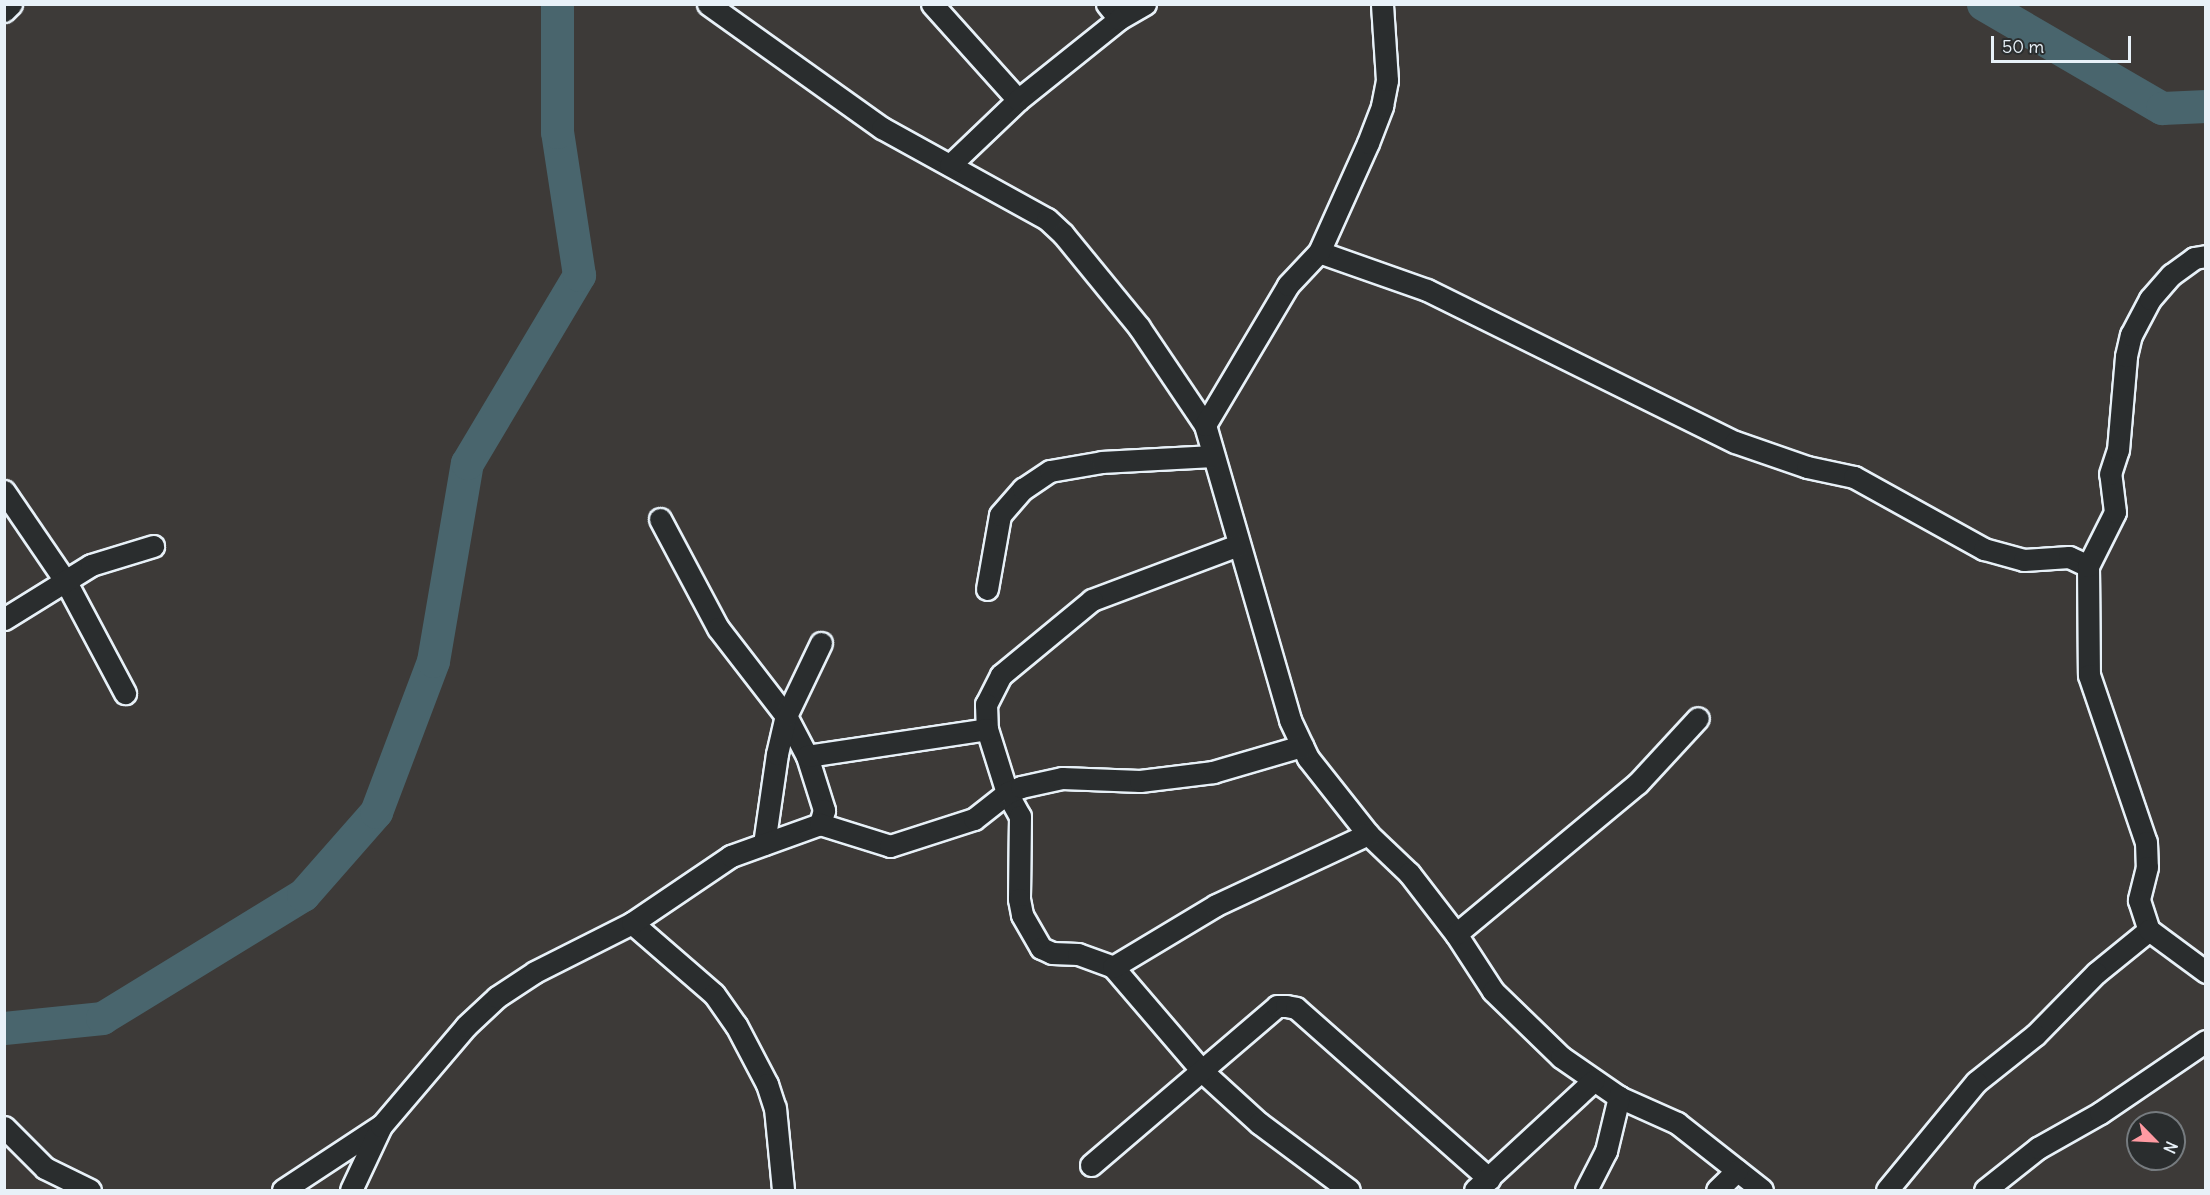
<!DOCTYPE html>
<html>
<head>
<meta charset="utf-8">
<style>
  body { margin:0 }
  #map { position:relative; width:2210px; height:1195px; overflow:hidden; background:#3d3a38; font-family:Delius,sans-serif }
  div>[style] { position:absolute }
  .river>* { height:33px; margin:-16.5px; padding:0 16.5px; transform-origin:16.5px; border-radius:16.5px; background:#49656d }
  .roads { filter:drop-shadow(2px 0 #e8f1f8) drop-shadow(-2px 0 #e8f1f8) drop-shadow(0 2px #e8f1f8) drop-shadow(0 -2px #e8f1f8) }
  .minor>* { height:21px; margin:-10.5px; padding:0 10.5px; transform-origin:10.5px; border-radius:10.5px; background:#2a2d2e }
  span { translate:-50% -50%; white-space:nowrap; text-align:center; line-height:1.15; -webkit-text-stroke:6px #2a2d2e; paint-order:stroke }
  .frame { position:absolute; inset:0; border:6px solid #e8f1f8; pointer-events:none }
  .north { position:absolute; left:2126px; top:1111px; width:60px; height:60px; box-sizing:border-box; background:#2a2d2e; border:2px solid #767b7f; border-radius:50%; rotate:114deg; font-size:16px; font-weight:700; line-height:24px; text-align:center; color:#e8f1f8 }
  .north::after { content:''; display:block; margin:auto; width:21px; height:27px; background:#ff9aa2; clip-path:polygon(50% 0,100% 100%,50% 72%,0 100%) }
  .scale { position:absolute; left:1991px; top:36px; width:140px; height:27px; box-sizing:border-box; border:3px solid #e8f1f8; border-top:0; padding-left:8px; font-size:18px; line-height:21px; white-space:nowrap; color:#e8f1f8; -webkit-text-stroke:4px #2a2d2e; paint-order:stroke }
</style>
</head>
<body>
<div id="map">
  <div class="river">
    <div style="left:1983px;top:4px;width:207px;rotate:30.2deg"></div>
    <div style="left:2162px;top:108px;width:44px;rotate:-2.6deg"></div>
    <div style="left:4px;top:1028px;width:99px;rotate:-5.8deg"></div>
    <div style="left:102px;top:1018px;width:236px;rotate:-31.5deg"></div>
    <div style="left:303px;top:895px;width:111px;rotate:-48.7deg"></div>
    <div style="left:376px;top:812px;width:161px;rotate:-69.3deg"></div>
    <div style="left:433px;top:661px;width:201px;rotate:-80.3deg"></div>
    <div style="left:467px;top:463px;width:219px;rotate:-59.2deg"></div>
    <div style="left:579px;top:275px;width:145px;rotate:-98.7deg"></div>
    <div style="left:557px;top:132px;width:128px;rotate:-90deg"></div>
  </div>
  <div class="roads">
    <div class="minor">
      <div style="left:708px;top:4px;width:214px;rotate:35.5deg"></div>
      <div style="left:882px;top:128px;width:188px;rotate:28.9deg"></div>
      <div style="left:1047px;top:219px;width:22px;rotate:43deg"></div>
      <div style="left:1063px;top:234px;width:120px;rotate:50.7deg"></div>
      <div style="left:1139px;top:327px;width:118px;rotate:56deg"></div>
      <div style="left:1205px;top:425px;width:307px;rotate:73.9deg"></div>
      <div style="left:1290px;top:720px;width:42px;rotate:64.7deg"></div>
      <div style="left:1308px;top:758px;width:97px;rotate:51.7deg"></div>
      <div style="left:1368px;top:834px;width:57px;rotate:43.6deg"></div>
      <div style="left:1409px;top:873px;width:77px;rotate:52.4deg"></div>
      <div style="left:1456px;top:934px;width:68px;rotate:57deg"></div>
      <div style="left:1493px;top:991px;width:95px;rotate:44.1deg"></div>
      <div style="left:1561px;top:1057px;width:70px;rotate:34.6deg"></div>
      <div style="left:1619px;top:1097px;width:64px;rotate:24.1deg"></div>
      <div style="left:1677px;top:1123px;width:108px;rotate:38.2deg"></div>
      <div style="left:932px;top:4px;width:129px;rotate:48.1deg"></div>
      <div style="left:1107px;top:4px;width:19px;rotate:51deg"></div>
      <div style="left:4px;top:11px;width:10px;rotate:-45deg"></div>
      <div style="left:950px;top:165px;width:94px;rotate:-43.7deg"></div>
      <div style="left:1018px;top:100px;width:129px;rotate:-38.7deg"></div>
      <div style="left:1119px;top:19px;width:30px;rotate:-30deg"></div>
      <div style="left:1319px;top:252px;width:114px;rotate:19.4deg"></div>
      <div style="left:1427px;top:290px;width:343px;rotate:26.3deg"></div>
      <div style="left:1735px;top:442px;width:76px;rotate:19.1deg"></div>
      <div style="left:1807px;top:467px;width:48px;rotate:12deg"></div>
      <div style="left:1854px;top:477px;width:149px;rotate:29deg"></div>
      <div style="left:1984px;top:549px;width:41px;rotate:15.4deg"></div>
      <div style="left:2024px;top:560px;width:45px;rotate:-3.8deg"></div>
      <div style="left:2069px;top:557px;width:21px;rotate:25deg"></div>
      <div style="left:2088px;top:566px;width:109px;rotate:89.5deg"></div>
      <div style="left:2089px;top:675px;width:176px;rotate:71.2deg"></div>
      <div style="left:2146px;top:842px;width:25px;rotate:88deg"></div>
      <div style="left:2147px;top:867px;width:34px;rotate:104deg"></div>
      <div style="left:2139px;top:900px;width:32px;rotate:72deg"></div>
      <div style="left:2149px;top:930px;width:68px;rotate:140.9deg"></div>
      <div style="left:2096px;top:973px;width:87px;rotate:134.5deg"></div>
      <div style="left:2035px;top:1035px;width:75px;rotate:141.5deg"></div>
      <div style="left:1976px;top:1082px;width:140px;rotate:129.5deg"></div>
      <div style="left:1205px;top:425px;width:163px;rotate:-59.3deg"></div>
      <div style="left:1288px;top:285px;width:45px;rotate:-46.8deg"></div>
      <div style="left:1319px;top:252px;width:120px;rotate:-65.8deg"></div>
      <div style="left:1368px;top:143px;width:40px;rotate:-69deg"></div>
      <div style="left:1382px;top:106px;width:26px;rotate:-79deg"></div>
      <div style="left:1387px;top:80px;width:76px;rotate:-93.8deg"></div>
      <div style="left:4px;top:491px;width:110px;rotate:55.7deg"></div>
      <div style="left:66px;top:582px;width:126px;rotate:62deg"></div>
      <div style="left:660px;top:519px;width:123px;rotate:62deg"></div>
      <div style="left:718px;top:628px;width:111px;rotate:52.3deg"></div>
      <div style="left:786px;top:716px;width:45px;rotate:62.3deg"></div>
      <div style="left:807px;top:756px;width:57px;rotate:72.5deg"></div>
      <div style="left:824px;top:810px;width:15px;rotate:106deg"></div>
      <div style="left:1238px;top:545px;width:156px;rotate:159.4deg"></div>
      <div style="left:1092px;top:600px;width:118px;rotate:140.5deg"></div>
      <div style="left:1001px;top:675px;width:33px;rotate:117deg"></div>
      <div style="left:986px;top:704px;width:25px;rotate:88deg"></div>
      <div style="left:987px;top:729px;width:67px;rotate:72.6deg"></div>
      <div style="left:1007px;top:793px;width:26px;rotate:61deg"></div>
      <div style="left:1020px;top:816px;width:83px;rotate:90.7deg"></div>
      <div style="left:1019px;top:899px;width:16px;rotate:79deg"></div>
      <div style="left:1022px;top:915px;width:38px;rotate:60deg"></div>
      <div style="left:1041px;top:948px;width:12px;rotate:24deg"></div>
      <div style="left:1052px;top:953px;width:26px;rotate:2deg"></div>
      <div style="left:1078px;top:954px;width:37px;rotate:20deg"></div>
      <div style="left:1113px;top:967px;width:138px;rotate:49.4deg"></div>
      <div style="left:1203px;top:1072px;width:76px;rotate:42.3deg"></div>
      <div style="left:1259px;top:1123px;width:112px;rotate:36.7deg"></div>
      <div style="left:2088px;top:566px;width:60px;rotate:-63.4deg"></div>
      <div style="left:2115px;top:512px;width:38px;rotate:-97deg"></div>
      <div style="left:2110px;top:474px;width:25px;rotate:-72deg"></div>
      <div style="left:2118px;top:450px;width:94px;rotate:-85.1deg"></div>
      <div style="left:2126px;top:356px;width:22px;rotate:-77deg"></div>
      <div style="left:2131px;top:335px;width:41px;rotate:-62.2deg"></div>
      <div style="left:2150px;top:299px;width:32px;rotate:-49deg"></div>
      <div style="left:2171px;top:275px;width:29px;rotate:-36deg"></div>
      <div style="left:2194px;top:258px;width:12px;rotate:-9deg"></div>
      <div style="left:987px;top:589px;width:75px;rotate:-80deg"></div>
      <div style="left:1000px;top:515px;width:35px;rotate:-49deg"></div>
      <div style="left:1023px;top:489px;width:32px;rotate:-34deg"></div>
      <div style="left:1050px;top:471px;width:53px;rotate:-9.8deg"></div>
      <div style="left:1102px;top:462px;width:110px;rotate:-3.1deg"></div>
      <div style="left:4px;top:619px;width:102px;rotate:-31.8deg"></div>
      <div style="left:91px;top:565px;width:65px;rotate:-17deg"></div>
      <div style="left:807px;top:756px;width:182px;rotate:-8.5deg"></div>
      <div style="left:764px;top:844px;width:91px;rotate:-81.8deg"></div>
      <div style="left:777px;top:754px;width:39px;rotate:-77deg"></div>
      <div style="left:786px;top:716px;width:81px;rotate:-64.4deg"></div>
      <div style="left:632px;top:923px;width:108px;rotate:40.9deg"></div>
      <div style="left:714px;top:994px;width:38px;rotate:55deg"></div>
      <div style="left:736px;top:1025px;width:67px;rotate:62.3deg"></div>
      <div style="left:767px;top:1084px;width:25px;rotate:72deg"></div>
      <div style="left:775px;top:1108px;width:82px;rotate:84.4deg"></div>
      <div style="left:2149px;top:930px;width:71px;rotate:36.4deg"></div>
      <div style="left:1456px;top:934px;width:236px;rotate:-39.7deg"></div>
      <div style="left:1638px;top:783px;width:88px;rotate:-47.3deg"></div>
      <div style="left:1113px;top:967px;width:120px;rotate:-31deg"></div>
      <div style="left:1216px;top:905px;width:168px;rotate:-25deg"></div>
      <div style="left:4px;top:1127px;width:58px;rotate:45deg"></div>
      <div style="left:45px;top:1168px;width:50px;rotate:26.1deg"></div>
      <div style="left:1091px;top:1165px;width:245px;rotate:-40.5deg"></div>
      <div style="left:1277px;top:1006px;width:9px"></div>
      <div style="left:1286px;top:1006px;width:10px;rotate:11deg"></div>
      <div style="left:1296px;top:1008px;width:258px;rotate:41.5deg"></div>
      <div style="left:283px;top:1190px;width:116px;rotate:-33.4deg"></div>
      <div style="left:351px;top:1190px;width:71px;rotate:-64.9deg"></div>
      <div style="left:381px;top:1126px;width:131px;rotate:-49.6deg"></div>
      <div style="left:466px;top:1026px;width:42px;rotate:-43.1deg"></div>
      <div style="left:497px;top:997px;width:45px;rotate:-33.3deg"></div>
      <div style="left:535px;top:972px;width:109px;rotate:-26.8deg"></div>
      <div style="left:632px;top:923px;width:120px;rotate:-34.1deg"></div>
      <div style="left:731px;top:856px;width:95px;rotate:-19.8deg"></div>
      <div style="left:820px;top:824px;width:73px;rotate:17.4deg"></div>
      <div style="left:890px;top:846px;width:88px;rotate:-17.8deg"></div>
      <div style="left:974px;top:819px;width:42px;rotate:-38.2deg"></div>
      <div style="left:1007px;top:793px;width:15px;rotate:-23deg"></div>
      <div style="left:1021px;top:787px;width:42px;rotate:-12.4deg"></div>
      <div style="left:1062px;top:778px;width:78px;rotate:2.2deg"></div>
      <div style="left:1140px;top:781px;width:74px;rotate:-7deg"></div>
      <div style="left:1213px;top:772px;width:93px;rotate:-16.3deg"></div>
      <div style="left:1475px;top:1190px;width:161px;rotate:-42.7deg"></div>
      <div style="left:1586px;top:1190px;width:44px;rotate:-62.9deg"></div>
      <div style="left:1606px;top:1151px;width:56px;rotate:-76.5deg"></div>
      <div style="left:1717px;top:1190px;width:28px;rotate:-44deg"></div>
      <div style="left:1985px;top:1190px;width:68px;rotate:-38.4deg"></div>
      <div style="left:2038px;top:1148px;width:71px;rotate:-29.4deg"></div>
      <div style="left:2100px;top:1113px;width:128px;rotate:-34.2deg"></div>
    </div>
  </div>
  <div class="frame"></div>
  <div class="north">N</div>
  <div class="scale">50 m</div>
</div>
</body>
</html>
